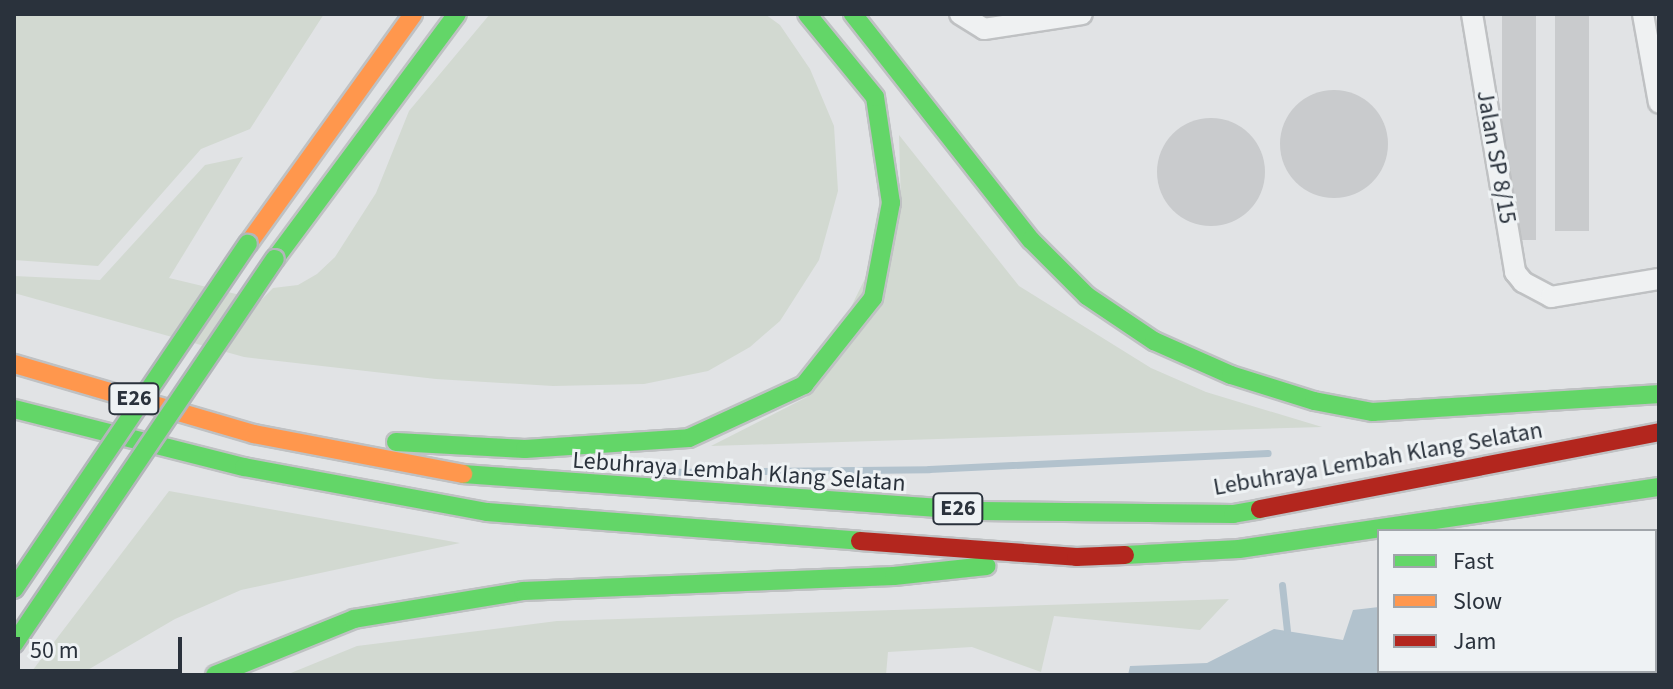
<!DOCTYPE html>
<html>
<head>
<meta charset="utf-8">
<style>
  body { margin:0 }
  #map { position:relative; width:1673px; height:689px; overflow:hidden; background:#e1e3e5; font-family:"Source Sans 3",sans-serif }
  div>[style] { position:absolute }
  .green>* { inset:0; background:#d2d9d1 }
  .water>* { inset:0; background:#b2c2cd }
  .stream>* { height:7px; margin:-3.5px; padding:0 3.5px; transform-origin:3.5px; border-radius:3.5px; background:#b2c2cd }
  .building>* { inset:0; background:#c9cbcd; transform-origin:0 0 }
  .round { border-radius:50% }
  .roads { filter:drop-shadow(2px 0 #bfc1c3) drop-shadow(-2px 0 #bfc1c3) drop-shadow(0 2px #bfc1c3) drop-shadow(0 -2px #bfc1c3) }
  .street>* { height:20px; margin:-10px; padding:0 10px; transform-origin:10px; border-radius:10px; background:#eff1f2 }
  .fast>* { height:18px; margin:-9px; padding:0 9px; transform-origin:9px; border-radius:9px; background:#63d668 }
  .slow>* { height:18px; margin:-9px; padding:0 9px; transform-origin:9px; border-radius:9px; background:#ff974d }
  .jam>* { height:18px; margin:-9px; padding:0 9px; transform-origin:9px; border-radius:9px; background:#b3261e }
  .bridges { filter:drop-shadow(2px 0 #b3b6ba) drop-shadow(-2px 0 #b3b6ba) drop-shadow(0 2px #b3b6ba) drop-shadow(0 -2px #b3b6ba) }
  .fast-bridge>* { height:18px; margin:-9px; padding:0 9px; transform-origin:9px; border-radius:9px; background:#63d668 }
  span { translate:-50% -50%; white-space:nowrap; text-align:center; line-height:1.15; -webkit-text-stroke:6px #eef2f4; paint-order:stroke }
  .shield-label span { padding:2px 6px; background:#eef2f4; border:2px solid; border-radius:6px; -webkit-text-stroke-width:0 }
  .shield-label { font-size:22px; color:#2a323c; font-weight:700 }
  .street-label { font-size:24px; color:#2a323c }
  .frame { position:absolute; inset:0; border:16px solid #2a323c; pointer-events:none }
  .legend { position:absolute; left:1377px; top:529px; width:280px; height:144px; box-sizing:border-box; background:#eef2f4; border:2px solid #a0a5aa; margin:0; padding:10px 14px; list-style:none; font-size:24px; color:#2a323c }
  .legend li { display:flex; align-items:center; gap:16px; height:40px }
  .legend b { width:40px; border:2px solid #a0a5aa }
  .scale { position:absolute; left:16px; top:637px; width:166px; height:36px; box-sizing:border-box; border:4px solid #2a323c; border-top:0; padding-left:10px; font-size:24px; line-height:28px; white-space:nowrap; color:#2a323c; -webkit-text-stroke:6px #eef2f4; paint-order:stroke }
</style>
</head>
<body>
<div id="map">
  <div class="green">
    <div style="clip-path:polygon(14px 14px,324px 14px,250px 129px,201px 149px,98px 266px,14px 260px)"></div>
    <div style="clip-path:polygon(490px 14px,765px 14px,780px 25px,810px 69px,834px 126px,838px 191px,819px 260px,780px 321px,750px 347px,708px 371px,644px 384px,553px 386px,436px 379px,244px 357px,14px 293px,14px 276px,100px 280px,205px 165px,243px 157px,169px 278px,261px 300px,273px 288px,298px 285px,317px 274px,335px 257px,376px 193px,409px 111px)"></div>
    <div style="clip-path:polygon(899px 135px,1019px 286px,1151px 368px,1206px 392px,1322px 427px,711px 446px,807px 397px,901px 205px)"></div>
    <div style="clip-path:polygon(169px 491px,460px 543px,241px 590px,175px 619px,79px 675px,29px 675px)"></div>
    <div style="clip-path:polygon(1229px 599px,1200px 630px,1054px 616px,1041px 672px,972px 647px,888px 652px,886px 675px,286px 675px,357px 646px,557px 621px)"></div>
  </div>
  <div class="water">
    <div style="clip-path:polygon(1659px 574px,1659px 675px,1128px 675px,1130px 666px,1207px 663px,1274px 629px,1343px 640px,1353px 610px,1379px 607px,1379px 671px,1655px 671px)"></div>
  </div>
  <div class="stream">
    <div style="left:660px;top:472px;width:269px;rotate:-0.6deg"></div>
    <div style="left:929px;top:469px;width:339px;rotate:-2.7deg"></div>
    <div style="left:1282px;top:585px;width:46px;rotate:83.8deg"></div>
  </div>
  <div class="building">
    <div style="left:1502px;top:14px;width:34px;height:226px"></div>
    <div style="left:1555px;top:14px;width:34px;height:217px"></div>
    <div class="round" style="left:1280px;top:90px;width:108px;height:108px"></div>
    <div class="round" style="left:1157px;top:118px;width:108px;height:108px"></div>
  </div>
  <div class="roads">
    <div class="street">
      <div style="left:960px;top:14px;width:28px;rotate:32deg"></div>
      <div style="left:984px;top:29px;width:99px;rotate:-8.7deg"></div>
      <div style="left:1472px;top:14px;width:262px;rotate:80.5deg"></div>
      <div style="left:1515px;top:272px;width:13px;rotate:51deg"></div>
      <div style="left:1523px;top:282px;width:32px;rotate:28deg"></div>
      <div style="left:1551px;top:297px;width:109px;rotate:-9.5deg"></div>
      <div style="left:1643px;top:14px;width:90px;rotate:79.8deg"></div>
    </div>
    <div class="fast">
      <div style="left:853px;top:14px;width:288px;rotate:51.8deg"></div>
      <div style="left:1031px;top:240px;width:79px;rotate:45deg"></div>
      <div style="left:1087px;top:296px;width:81px;rotate:33.9deg"></div>
      <div style="left:1154px;top:341px;width:84px;rotate:23.8deg"></div>
      <div style="left:1231px;top:375px;width:87px;rotate:17.4deg"></div>
      <div style="left:1314px;top:401px;width:60px;rotate:10.6deg"></div>
      <div style="left:1373px;top:412px;width:287px;rotate:-3.6deg"></div>
      <div style="left:275px;top:259px;width:305px;rotate:-53.4deg"></div>
      <div style="left:14px;top:409px;width:237px;rotate:14.2deg"></div>
      <div style="left:244px;top:467px;width:247px;rotate:10.5deg"></div>
      <div style="left:487px;top:512px;width:374px;rotate:4.4deg"></div>
      <div style="left:396px;top:442px;width:129px;rotate:3.1deg"></div>
      <div style="left:525px;top:449px;width:164px;rotate:-3.8deg"></div>
      <div style="left:689px;top:438px;width:127px;rotate:-24.7deg"></div>
      <div style="left:804px;top:385px;width:111px;rotate:-51.6deg"></div>
      <div style="left:873px;top:298px;width:97px;rotate:-79.3deg"></div>
      <div style="left:891px;top:203px;width:107px;rotate:-98.6deg"></div>
      <div style="left:875px;top:97px;width:107px;rotate:-129.3deg"></div>
      <div style="left:463px;top:474px;width:519px;rotate:4.09deg"></div>
      <div style="left:981px;top:511px;width:252px;rotate:0.7deg"></div>
      <div style="left:1233px;top:514px;width:27px;rotate:-10deg"></div>
      <div style="left:1125px;top:555px;width:114px;rotate:-3deg"></div>
      <div style="left:1239px;top:549px;width:425px;rotate:-8.4deg"></div>
      <div style="left:215px;top:675px;width:150px;rotate:-21.9deg"></div>
      <div style="left:354px;top:619px;width:171px;rotate:-9.4deg"></div>
      <div style="left:523px;top:591px;width:371px;rotate:-2.3deg"></div>
      <div style="left:894px;top:576px;width:93px;rotate:-6.2deg"></div>
    </div>
    <div class="slow">
      <div style="left:248px;top:244px;width:283px;rotate:-54.3deg"></div>
      <div style="left:14px;top:364px;width:250px;rotate:16.3deg"></div>
      <div style="left:254px;top:434px;width:213px;rotate:10.8deg"></div>
    </div>
    <div class="jam">
      <div style="left:1260px;top:509px;width:406px;rotate:-10.9deg"></div>
      <div style="left:860px;top:541px;width:217px;rotate:4.2deg"></div>
      <div style="left:1076px;top:557px;width:49px;rotate:-2.3deg"></div>
    </div>
  </div>
  <div class="bridges">
    <div class="fast-bridge">
      <div style="left:14px;top:589px;width:417px;rotate:-55.9deg"></div>
      <div style="left:14px;top:644px;width:465px;rotate:-55.9deg"></div>
    </div>
  </div>
  <div class="shield-label">
    <span style="left:134px;top:399px">E26</span>
    <span style="left:958px;top:509px">E26</span>
  </div>
  <div class="street-label">
    <span style="left:1496px;top:157px;rotate:80deg">Jalan SP 8/15</span>
    <span style="left:1378px;top:459px;rotate:-10deg">Lebuhraya Lembah Klang Selatan</span>
    <span style="left:739px;top:472px;rotate:4deg">Lebuhraya Lembah Klang Selatan</span>
  </div>
  <div class="frame"></div>
  <ul class="legend">
  <li><b style="height:10px;background:#63d668"></b>Fast</li>
  <li><b style="height:10px;background:#ff974d"></b>Slow</li>
  <li><b style="height:10px;background:#b3261e"></b>Jam</li>
  </ul>
  <div class="scale">50 m</div>
</div>
</body>
</html>
